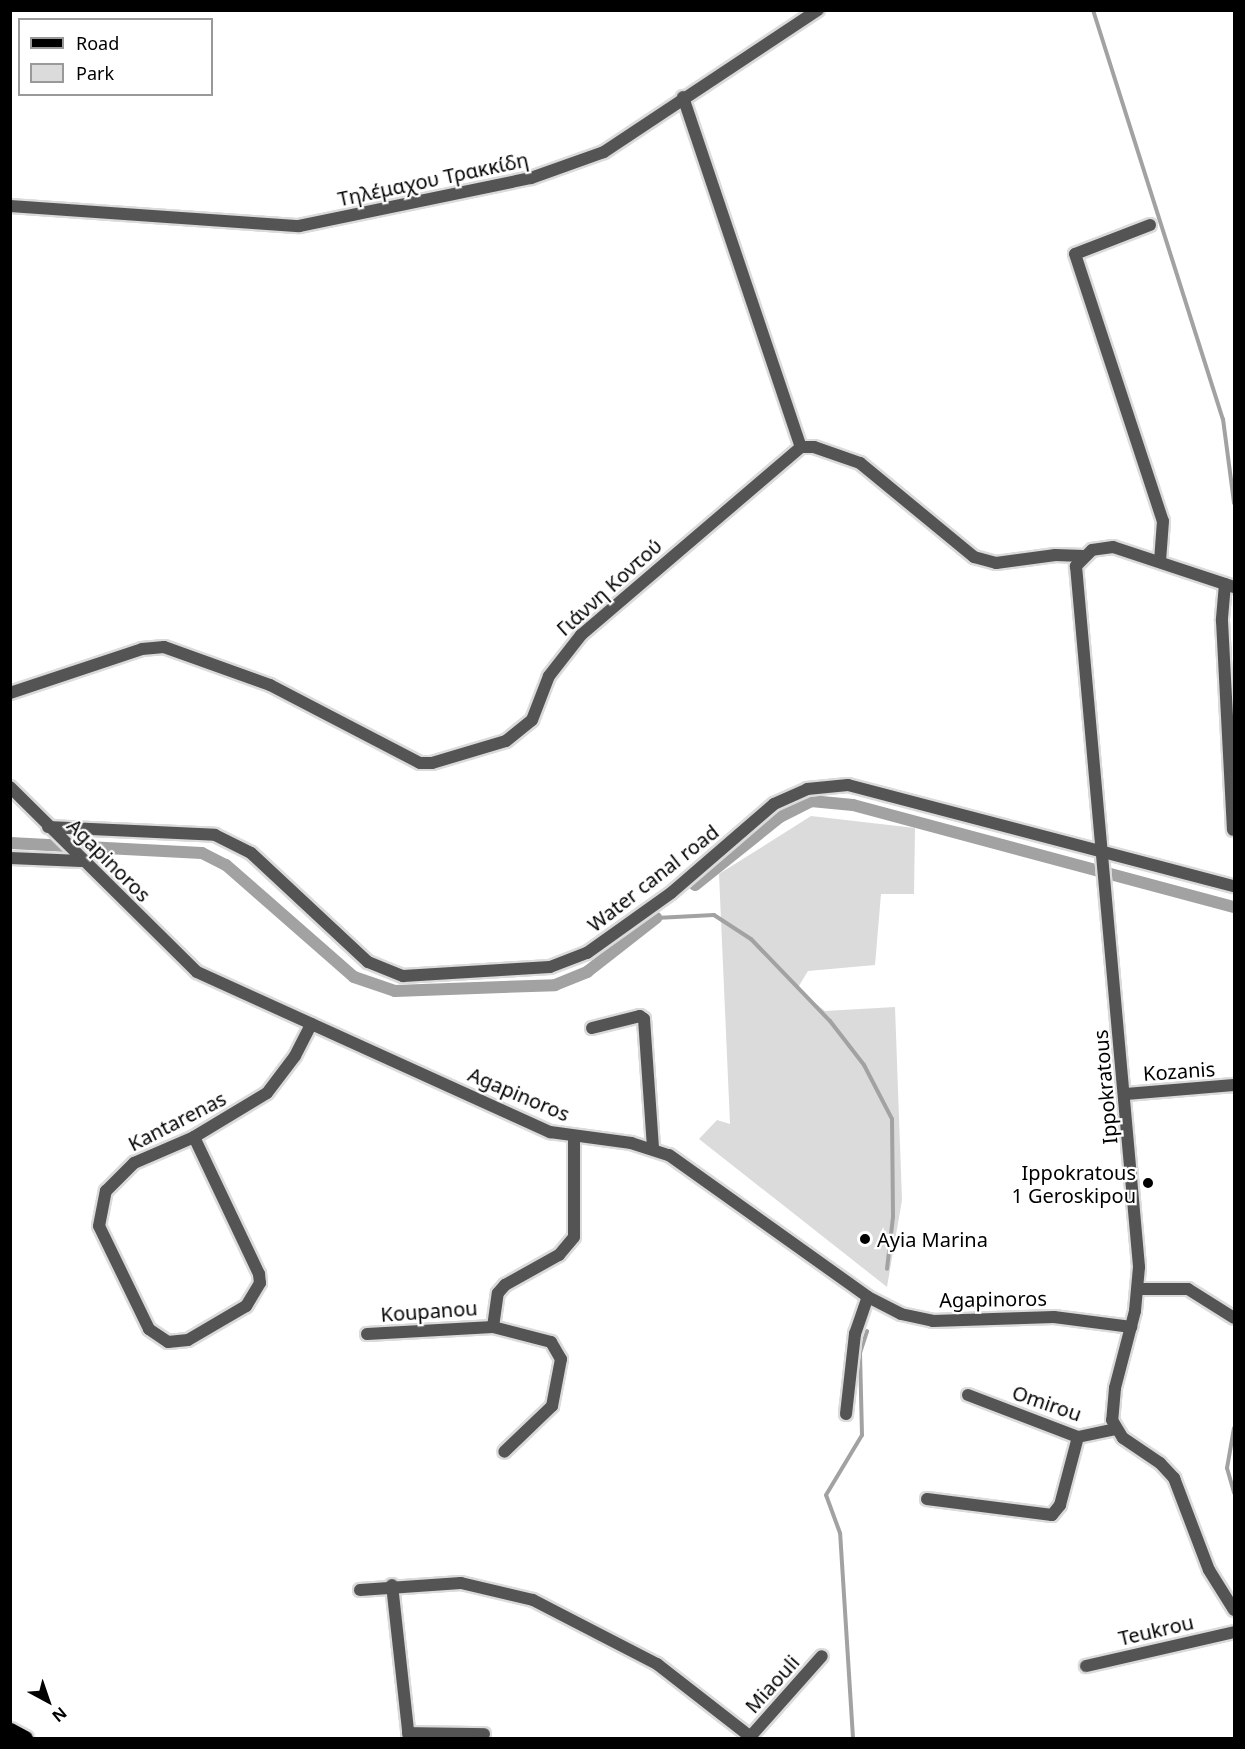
<!DOCTYPE html>
<html>
<head>
<meta charset="utf-8">
<style>
  body { margin:0 }
  #map { position:relative; width:1245px; height:1749px; overflow:hidden; background:#fff; font-family:"Noto Sans",sans-serif }
  div>[style] { position:absolute }
  .green>* { inset:0; background:#dbdbdb }
  .stream>* { height:4px; margin:-2px; padding:0 2px; transform-origin:2px; border-radius:2px; background:#a2a2a2 }
  .canal>* { height:12px; margin:-6px; padding:0 6px; transform-origin:6px; border-radius:6px; background:#a2a2a2 }
  .roads { filter:drop-shadow(2px 0 #dbdbdb) drop-shadow(-2px 0 #dbdbdb) drop-shadow(0 2px #dbdbdb) drop-shadow(0 -2px #dbdbdb) }
  .minor>* { height:12px; margin:-6px; padding:0 6px; transform-origin:6px; border-radius:6px; background:#545454 }
  .tertiary>* { height:12px; margin:-6px; padding:0 6px; transform-origin:6px; border-radius:6px; background:#545454 }
  .primary>* { height:15px; margin:-7.5px; padding:0 7.5px; transform-origin:7.5px; border-radius:7.5px; background:#000 }
  .dots>* { width:16px; height:16px; translate:-50% -50%; box-sizing:border-box; border:3px solid #fff; border-radius:50% }
  span { translate:-50% -50%; white-space:nowrap; text-align:center; line-height:1.15; -webkit-text-stroke:4.5px #fff; paint-order:stroke }
  .street-label { font-size:20px; color:#000 }
  .poi-label { font-size:20px; color:#000 }
  .right { translate:-100% -50%; text-align:right }
  .left { translate:0 -50%; text-align:left }
  .frame { position:absolute; inset:0; border:12px solid #000; pointer-events:none }
  .legend { position:absolute; left:18px; top:18px; width:195px; height:78px; box-sizing:border-box; background:#fff; border:2px solid #999; margin:0; padding:8px 10px; list-style:none; font-size:18px; color:#000 }
  .legend li { display:flex; align-items:center; gap:12px; height:30px }
  .legend b { width:30px; border:2px solid #999 }
  .north { position:absolute; left:18px; top:1671px; width:60px; height:60px; -webkit-text-stroke:4px #fff; paint-order:stroke; rotate:140deg; font-size:16px; font-weight:700; line-height:24px; text-align:center; color:#000 }
  .north::after { content:''; display:block; margin:auto; width:21px; height:27px; background:#000; clip-path:polygon(50% 0,100% 100%,50% 72%,0 100%) }
</style>
</head>
<body>
<div id="map">
  <div class="green">
    <div style="clip-path:polygon(811px 816px,915px 828px,914px 894px,881px 894px,875px 965px,808px 971px,797px 989px,825px 1011px,895px 1007px,902px 1200px,887px 1287px,699px 1139px,717px 1120px,730px 1124px,719px 874px)"></div>
  </div>
  <div class="stream">
    <div style="left:1093px;top:10px;width:429px;rotate:72.4deg"></div>
    <div style="left:1223px;top:419px;width:85px;rotate:82.5deg"></div>
    <div style="left:656px;top:918px;width:58px;rotate:-3deg"></div>
    <div style="left:714px;top:915px;width:44px;rotate:33deg"></div>
    <div style="left:751px;top:939px;width:114px;rotate:46.1deg"></div>
    <div style="left:830px;top:1021px;width:56px;rotate:52.3deg"></div>
    <div style="left:864px;top:1065px;width:61px;rotate:62.6deg"></div>
    <div style="left:892px;top:1119px;width:98px;rotate:89.4deg"></div>
    <div style="left:893px;top:1217px;width:52px;rotate:96.6deg"></div>
    <div style="left:1234px;top:1428px;width:41px;rotate:99.9deg"></div>
    <div style="left:1227px;top:1468px;width:26px;rotate:74deg"></div>
    <div style="left:853px;top:1738px;width:205px;rotate:-93.6deg"></div>
    <div style="left:840px;top:1533px;width:40px;rotate:-110.2deg"></div>
    <div style="left:826px;top:1495px;width:70px;rotate:-59deg"></div>
    <div style="left:862px;top:1435px;width:82px;rotate:-91.4deg"></div>
    <div style="left:860px;top:1353px;width:23px;rotate:-72deg"></div>
  </div>
  <div class="canal">
    <div style="left:10px;top:843px;width:192px;rotate:3deg"></div>
    <div style="left:202px;top:853px;width:27px;rotate:27deg"></div>
    <div style="left:226px;top:865px;width:170px;rotate:41.2deg"></div>
    <div style="left:354px;top:977px;width:43px;rotate:18.9deg"></div>
    <div style="left:395px;top:991px;width:160px;rotate:-2.1deg"></div>
    <div style="left:555px;top:985px;width:35px;rotate:-22deg"></div>
    <div style="left:587px;top:972px;width:88px;rotate:-38deg"></div>
    <div style="left:695px;top:885px;width:109px;rotate:-38.7deg"></div>
    <div style="left:780px;top:817px;width:35px;rotate:-27deg"></div>
    <div style="left:811px;top:801px;width:42px;rotate:5.4deg"></div>
    <div style="left:853px;top:805px;width:394px;rotate:15deg"></div>
  </div>
  <div class="roads">
    <div class="minor">
      <div style="left:683px;top:97px;width:369px;rotate:71.4deg"></div>
      <div style="left:10px;top:206px;width:290px;rotate:4deg"></div>
      <div style="left:299px;top:226px;width:237px;rotate:-11.7deg"></div>
      <div style="left:531px;top:178px;width:77px;rotate:-19.6deg"></div>
      <div style="left:604px;top:152px;width:257px;rotate:-33.6deg"></div>
      <div style="left:1150px;top:225px;width:80px;rotate:158.9deg"></div>
      <div style="left:1075px;top:254px;width:281px;rotate:71.8deg"></div>
      <div style="left:1163px;top:521px;width:40px;rotate:94.3deg"></div>
      <div style="left:1225px;top:584px;width:37px;rotate:95deg"></div>
      <div style="left:1222px;top:621px;width:209px;rotate:87deg"></div>
      <div style="left:10px;top:693px;width:139px;rotate:-18.4deg"></div>
      <div style="left:142px;top:649px;width:22px;rotate:-5deg"></div>
      <div style="left:164px;top:647px;width:113px;rotate:19.7deg"></div>
      <div style="left:270px;top:685px;width:169px;rotate:27.5deg"></div>
      <div style="left:420px;top:763px;width:12px"></div>
      <div style="left:432px;top:763px;width:77px;rotate:-16.6deg"></div>
      <div style="left:506px;top:741px;width:33px;rotate:-39deg"></div>
      <div style="left:532px;top:720px;width:47px;rotate:-68.9deg"></div>
      <div style="left:549px;top:676px;width:52px;rotate:-52deg"></div>
      <div style="left:581px;top:635px;width:289px;rotate:-40.5deg"></div>
      <div style="left:801px;top:447px;width:13px"></div>
      <div style="left:814px;top:447px;width:49px;rotate:19.2deg"></div>
      <div style="left:860px;top:463px;width:148px;rotate:39.5deg"></div>
      <div style="left:974px;top:557px;width:23px;rotate:15deg"></div>
      <div style="left:996px;top:563px;width:60px;rotate:-7.7deg"></div>
      <div style="left:1055px;top:555px;width:29px;rotate:2deg"></div>
      <div style="left:10px;top:787px;width:263px;rotate:44.7deg"></div>
      <div style="left:197px;top:972px;width:388px;rotate:24.4deg"></div>
      <div style="left:550px;top:1132px;width:82px;rotate:7.7deg"></div>
      <div style="left:631px;top:1143px;width:40px;rotate:18deg"></div>
      <div style="left:669px;top:1155px;width:244px;rotate:35.5deg"></div>
      <div style="left:868px;top:1297px;width:37px;rotate:27deg"></div>
      <div style="left:901px;top:1314px;width:33px;rotate:12deg"></div>
      <div style="left:933px;top:1321px;width:121px;rotate:-1.9deg"></div>
      <div style="left:1054px;top:1317px;width:78px;rotate:7.4deg"></div>
      <div style="left:48px;top:827px;width:167px;rotate:2.7deg"></div>
      <div style="left:215px;top:835px;width:40px;rotate:26.6deg"></div>
      <div style="left:251px;top:853px;width:160px;rotate:43deg"></div>
      <div style="left:368px;top:962px;width:38px;rotate:22deg"></div>
      <div style="left:403px;top:976px;width:147px;rotate:-3.5deg"></div>
      <div style="left:550px;top:967px;width:40px;rotate:-21deg"></div>
      <div style="left:587px;top:953px;width:103px;rotate:-35.5deg"></div>
      <div style="left:671px;top:893px;width:136px;rotate:-40.8deg"></div>
      <div style="left:774px;top:804px;width:36px;rotate:-24deg"></div>
      <div style="left:807px;top:789px;width:41px;rotate:-5.6deg"></div>
      <div style="left:848px;top:785px;width:399px;rotate:14.7deg"></div>
      <div style="left:10px;top:858px;width:71px;rotate:2.4deg"></div>
      <div style="left:592px;top:1028px;width:49px;rotate:-14deg"></div>
      <div style="left:640px;top:1016px;width:5px;rotate:37deg"></div>
      <div style="left:644px;top:1019px;width:129px;rotate:86deg"></div>
      <div style="left:1126px;top:1094px;width:108px;rotate:-4.8deg"></div>
      <div style="left:194px;top:1137px;width:152px;rotate:64.6deg"></div>
      <div style="left:259px;top:1274px;width:9px;rotate:84deg"></div>
      <div style="left:260px;top:1283px;width:27px;rotate:121deg"></div>
      <div style="left:246px;top:1306px;width:67px;rotate:149.6deg"></div>
      <div style="left:188px;top:1340px;width:20px;rotate:174deg"></div>
      <div style="left:168px;top:1342px;width:23px;rotate:-146deg"></div>
      <div style="left:149px;top:1329px;width:114px;rotate:-115.9deg"></div>
      <div style="left:99px;top:1226px;width:36px;rotate:-79deg"></div>
      <div style="left:106px;top:1191px;width:40px;rotate:-45deg"></div>
      <div style="left:134px;top:1163px;width:65px;rotate:-23.4deg"></div>
      <div style="left:194px;top:1137px;width:85px;rotate:-31.1deg"></div>
      <div style="left:267px;top:1093px;width:46px;rotate:-52.9deg"></div>
      <div style="left:295px;top:1056px;width:36px;rotate:-63deg"></div>
      <div style="left:1138px;top:1289px;width:50px"></div>
      <div style="left:1188px;top:1289px;width:54px;rotate:32.2deg"></div>
      <div style="left:493px;top:1327px;width:34px;rotate:-82deg"></div>
      <div style="left:498px;top:1293px;width:11px;rotate:-49deg"></div>
      <div style="left:505px;top:1285px;width:62px;rotate:-29.1deg"></div>
      <div style="left:559px;top:1255px;width:23px;rotate:-50deg"></div>
      <div style="left:574px;top:1237px;width:100px;rotate:-90deg"></div>
      <div style="left:367px;top:1334px;width:126px;rotate:-3.2deg"></div>
      <div style="left:493px;top:1327px;width:60px;rotate:14.5deg"></div>
      <div style="left:551px;top:1342px;width:20px;rotate:60deg"></div>
      <div style="left:561px;top:1359px;width:48px;rotate:100.8deg"></div>
      <div style="left:552px;top:1406px;width:66px;rotate:136.2deg"></div>
      <div style="left:968px;top:1395px;width:118px;rotate:20.9deg"></div>
      <div style="left:1078px;top:1437px;width:38px;rotate:-12deg"></div>
      <div style="left:846px;top:1414px;width:81px;rotate:-83.6deg"></div>
      <div style="left:855px;top:1334px;width:39px;rotate:-71deg"></div>
      <div style="left:927px;top:1499px;width:126px;rotate:7.3deg"></div>
      <div style="left:1052px;top:1515px;width:13px;rotate:-51deg"></div>
      <div style="left:1060px;top:1505px;width:70px;rotate:-75.2deg"></div>
      <div style="left:392px;top:1585px;width:154px;rotate:83.7deg"></div>
      <div style="left:360px;top:1590px;width:101px;rotate:-4deg"></div>
      <div style="left:461px;top:1583px;width:74px;rotate:13.3deg"></div>
      <div style="left:533px;top:1600px;width:140px;rotate:27.3deg"></div>
      <div style="left:657px;top:1664px;width:120px;rotate:37.9deg"></div>
      <div style="left:1086px;top:1666px;width:152px;rotate:-12.9deg"></div>
      <div style="left:408px;top:1733px;width:76px;rotate:0.8deg"></div>
      <div style="left:750px;top:1737px;width:108px;rotate:-48.4deg"></div>
    </div>
    <div class="tertiary">
      <div style="left:1234px;top:587px;width:127px;rotate:-161.7deg"></div>
      <div style="left:1113px;top:547px;width:21px;rotate:172deg"></div>
      <div style="left:1092px;top:550px;width:23px;rotate:135deg"></div>
      <div style="left:1076px;top:566px;width:704px;rotate:84.86deg"></div>
      <div style="left:1139px;top:1267px;width:44px;rotate:95.2deg"></div>
      <div style="left:1135px;top:1311px;width:80px;rotate:104.6deg"></div>
      <div style="left:1115px;top:1388px;width:32px;rotate:95deg"></div>
      <div style="left:1112px;top:1420px;width:21px;rotate:59deg"></div>
      <div style="left:1123px;top:1438px;width:45px;rotate:34deg"></div>
      <div style="left:1160px;top:1463px;width:21px;rotate:47deg"></div>
      <div style="left:1174px;top:1478px;width:98px;rotate:69.2deg"></div>
      <div style="left:1209px;top:1570px;width:47px;rotate:58deg"></div>
    </div>
    <div class="primary">
      <div style="left:10px;top:1730px;width:17px;rotate:28deg"></div>
    </div>
  </div>
  <div class="dots">
    <div style="left:1148px;top:1183px;background:#000"></div>
    <div style="left:865px;top:1239px;background:#000"></div>
  </div>
  <div class="street-label">
    <span style="left:433px;top:179px;rotate:-12deg">Τηλέμαχου Τρακκίδη</span>
    <span style="left:609px;top:587px;rotate:-42deg">Γιάννη Κοντού</span>
    <span style="left:109px;top:860px;rotate:45deg">Agapinoros</span>
    <span style="left:653px;top:878px;rotate:-38deg">Water canal road</span>
    <span style="left:1179px;top:1071px;rotate:-4deg">Kozanis</span>
    <span style="left:1105px;top:1087px;rotate:-95deg">Ippokratous</span>
    <span style="left:519px;top:1094px;rotate:23deg">Agapinoros</span>
    <span style="left:177px;top:1121px;rotate:-27deg">Kantarenas</span>
    <span style="left:993px;top:1299px;rotate:-1deg">Agapinoros</span>
    <span style="left:429px;top:1311px;rotate:-4deg">Koupanou</span>
    <span style="left:1047px;top:1403px;rotate:19deg">Omirou</span>
    <span style="left:1156px;top:1630px;rotate:-13deg">Teukrou</span>
    <span style="left:772px;top:1684px;rotate:-48deg">Miaouli</span>
  </div>
  <div class="poi-label">
    <span class="right" style="left:1136px;top:1184px">Ippokratous<br>1 Geroskipou</span>
    <span class="left" style="left:877px;top:1239px">Ayia Marina</span>
  </div>
  <div class="frame"></div>
  <ul class="legend">
  <li><b style="height:8px;background:#000"></b>Road</li>
  <li><b style="height:16px;background:#dbdbdb"></b>Park</li>
  </ul>
  <div class="north">N</div>
</div>
</body>
</html>
